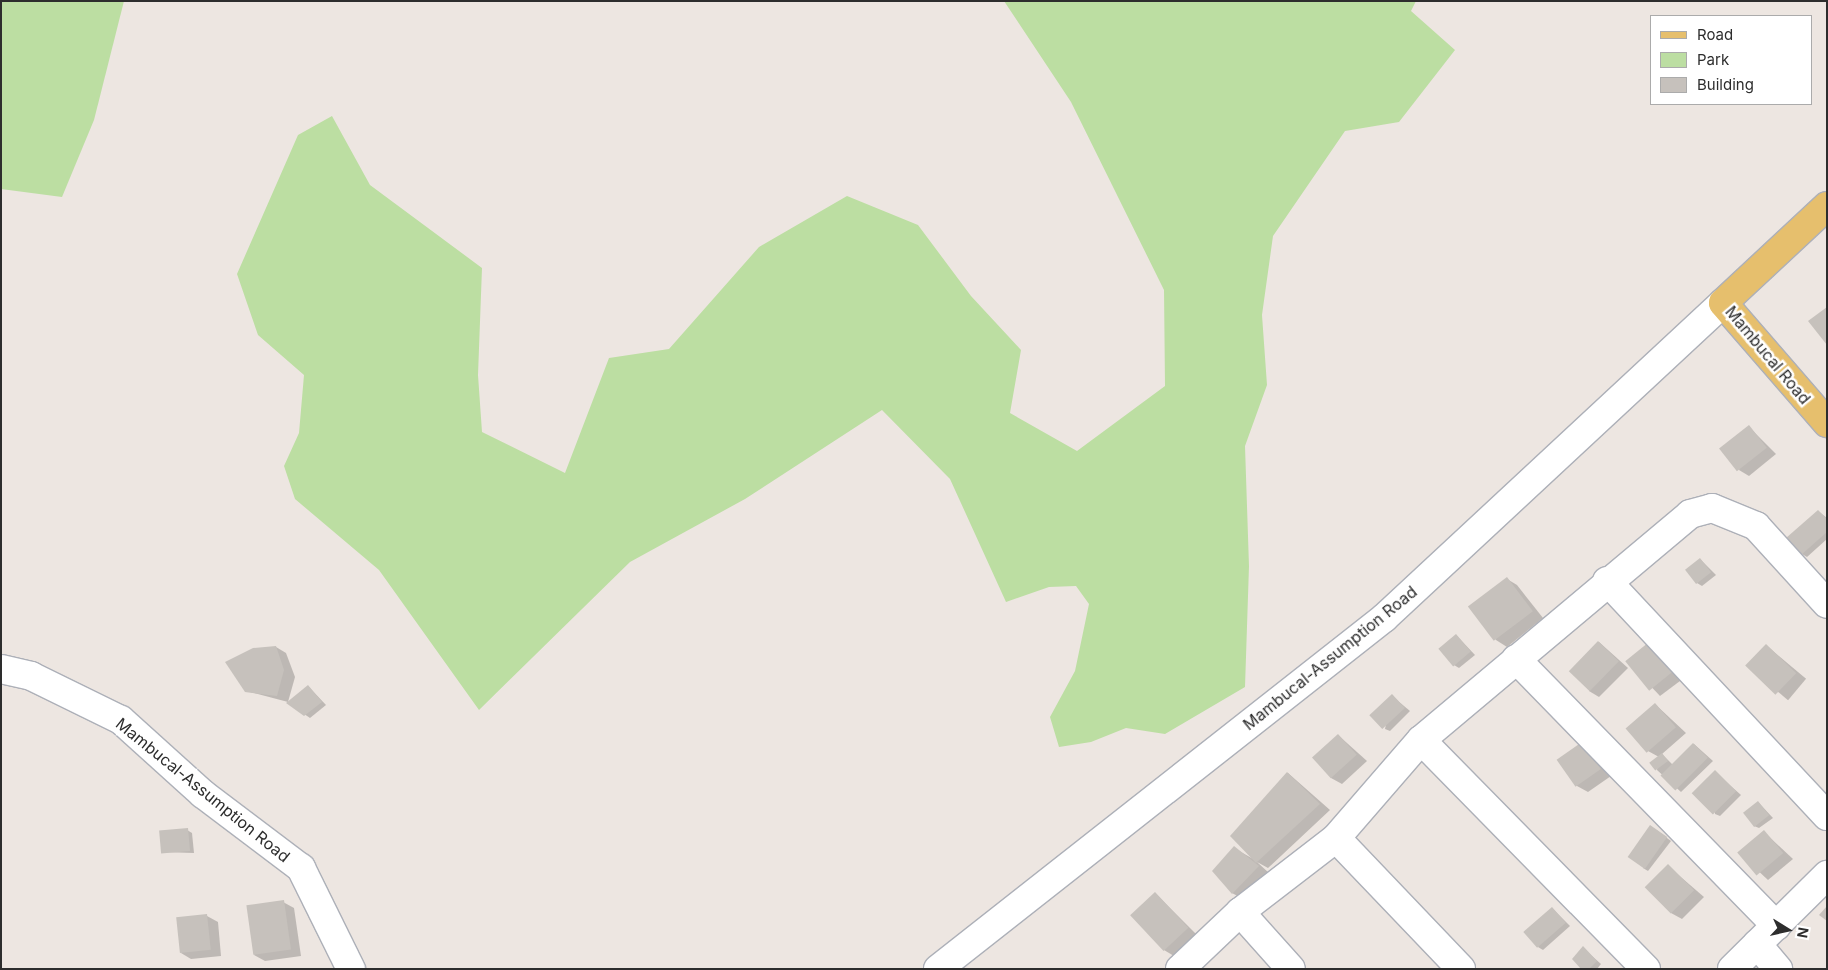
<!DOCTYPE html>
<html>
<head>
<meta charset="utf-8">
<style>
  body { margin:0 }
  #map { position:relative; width:1828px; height:970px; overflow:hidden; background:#ede6e1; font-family:Inter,sans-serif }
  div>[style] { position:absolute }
  .green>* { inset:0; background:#bcdea2 }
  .shadow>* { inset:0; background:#0003; transform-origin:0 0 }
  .building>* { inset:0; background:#c6c1bc; transform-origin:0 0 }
  .roads { filter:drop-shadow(1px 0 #adb0b8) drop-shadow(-1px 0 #adb0b8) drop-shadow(0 1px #adb0b8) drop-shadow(0 -1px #adb0b8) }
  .minor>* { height:28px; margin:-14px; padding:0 14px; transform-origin:14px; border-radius:14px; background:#fff }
  .major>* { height:28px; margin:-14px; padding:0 14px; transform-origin:14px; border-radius:14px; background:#e6bf6d }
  span { translate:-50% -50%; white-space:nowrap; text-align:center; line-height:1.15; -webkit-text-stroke:5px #fff; paint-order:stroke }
  .street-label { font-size:16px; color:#2d2d2d }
  .frame { position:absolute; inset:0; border:2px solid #2d2d2d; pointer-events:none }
  .legend { position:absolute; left:1650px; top:15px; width:162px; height:90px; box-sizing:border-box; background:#fff; border:1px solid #ababab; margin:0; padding:6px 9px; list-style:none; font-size:15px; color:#2d2d2d }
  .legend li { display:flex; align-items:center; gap:10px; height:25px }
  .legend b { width:25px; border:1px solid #ababab }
  .north { position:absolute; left:1763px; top:905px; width:50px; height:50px; -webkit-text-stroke:4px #fff; paint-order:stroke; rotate:100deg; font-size:14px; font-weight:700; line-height:20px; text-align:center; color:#2d2d2d }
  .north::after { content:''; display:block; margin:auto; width:18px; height:22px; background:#2d2d2d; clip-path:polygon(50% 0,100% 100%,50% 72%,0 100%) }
</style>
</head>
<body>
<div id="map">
  <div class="green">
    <div style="clip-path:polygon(1px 1px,124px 1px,94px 120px,62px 197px,1px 189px)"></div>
    <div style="clip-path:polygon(1004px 1px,1416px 1px,1411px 11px,1455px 50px,1399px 122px,1345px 131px,1273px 236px,1262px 315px,1267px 385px,1245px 446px,1249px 566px,1245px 687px,1165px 734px,1126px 728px,1091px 742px,1059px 747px,1050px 717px,1075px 671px,1089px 604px,1076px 586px,1049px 587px,1006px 602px,950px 479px,882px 410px,745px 499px,630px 562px,479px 710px,379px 570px,295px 499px,284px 466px,299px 433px,304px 375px,258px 335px,237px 274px,298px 135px,332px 116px,370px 185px,482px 268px,478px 375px,482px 432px,565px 473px,609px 358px,669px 349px,759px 247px,847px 196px,918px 225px,971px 296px,1021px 350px,1010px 413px,1077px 451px,1165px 386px,1164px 290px,1071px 102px)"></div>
  </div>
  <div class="shadow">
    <div style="clip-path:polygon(1749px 427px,1776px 454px,1749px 476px,1739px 470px)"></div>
    <div style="clip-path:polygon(1818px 511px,1827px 518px,1827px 539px,1807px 557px,1802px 554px)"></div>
    <div style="clip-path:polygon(1700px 559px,1716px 575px,1702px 586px,1697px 583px)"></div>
    <div style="clip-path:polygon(1507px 579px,1517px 585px,1543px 618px,1507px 647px,1496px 640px,1470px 607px)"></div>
    <div style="clip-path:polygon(1457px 636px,1475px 655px,1459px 668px,1454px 665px)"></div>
    <div style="clip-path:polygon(1599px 642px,1628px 668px,1599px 697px,1589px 691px)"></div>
    <div style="left:1767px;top:646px;width:51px;height:28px;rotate:40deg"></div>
    <div style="clip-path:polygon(276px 647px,286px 653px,295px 677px,288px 702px,246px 691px)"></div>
    <div style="clip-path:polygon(1627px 661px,1688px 675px,1660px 696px)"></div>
    <div style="clip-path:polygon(308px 686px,326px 705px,310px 718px,288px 703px)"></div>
    <div style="clip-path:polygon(1392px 696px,1410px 711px,1390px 731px,1385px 729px)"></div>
    <div style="clip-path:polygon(1656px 705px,1686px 733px,1662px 754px,1673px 765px,1694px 744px,1713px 761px,1681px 792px,1657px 770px,1659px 757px,1648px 751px)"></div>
    <div style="clip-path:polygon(1338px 735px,1367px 761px,1342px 784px,1331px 778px)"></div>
    <div style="clip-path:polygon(1582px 744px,1611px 776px,1588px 792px,1577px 786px,1559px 760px)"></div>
    <div style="clip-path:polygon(1715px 772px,1741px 795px,1720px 816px,1715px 814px)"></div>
    <div style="clip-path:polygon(1288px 773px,1330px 810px,1268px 868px,1257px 862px,1269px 873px,1243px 899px,1232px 893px,1234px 848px,1255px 860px)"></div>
    <div style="clip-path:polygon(1759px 803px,1773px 818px,1759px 828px,1754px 826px)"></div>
    <div style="clip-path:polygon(1655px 829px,1671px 841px,1648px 871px,1643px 868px)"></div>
    <div style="clip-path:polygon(187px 830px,192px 833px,194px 853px,162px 852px)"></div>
    <div style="clip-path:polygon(1764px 832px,1793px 859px,1768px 880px,1739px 853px)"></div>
    <div style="clip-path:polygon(1668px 866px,1704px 897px,1682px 919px,1671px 913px)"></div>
    <div style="clip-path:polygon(1155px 893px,1197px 935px,1174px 956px,1164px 950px)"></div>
    <div style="clip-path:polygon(283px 902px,294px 908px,301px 956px,265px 961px,254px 955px)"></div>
    <div style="clip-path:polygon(1552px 908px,1570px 926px,1543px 950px,1538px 947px)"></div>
    <div style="clip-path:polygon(207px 916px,218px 922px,221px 956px,191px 959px,181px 953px)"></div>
    <div style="clip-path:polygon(1583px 948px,1601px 964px,1597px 969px,1582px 969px)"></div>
  </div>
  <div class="building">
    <div style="clip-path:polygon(1827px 307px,1827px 345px,1808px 321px)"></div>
    <div style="left:1749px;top:425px;width:29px;height:38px;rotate:52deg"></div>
    <div style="clip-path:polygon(1818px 510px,1827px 519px,1827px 532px,1801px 555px,1786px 538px)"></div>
    <div style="left:1700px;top:558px;width:18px;height:19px;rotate:52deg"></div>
    <div style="left:1507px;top:577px;width:43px;height:49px;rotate:53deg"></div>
    <div style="left:1456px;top:634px;width:23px;height:23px;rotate:50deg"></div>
    <div style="left:1654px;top:638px;width:38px;height:37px;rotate:51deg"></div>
    <div style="left:1598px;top:641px;width:29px;height:42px;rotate:44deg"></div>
    <div style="left:1766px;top:644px;width:42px;height:30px;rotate:44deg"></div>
    <div style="clip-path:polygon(276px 646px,284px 670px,277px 696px,245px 692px,225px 662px,253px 648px)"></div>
    <div style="clip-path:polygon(308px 685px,322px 702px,304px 716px,286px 703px)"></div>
    <div style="left:1392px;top:694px;width:19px;height:31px;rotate:47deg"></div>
    <div style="left:1655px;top:703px;width:32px;height:39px;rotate:49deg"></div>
    <div style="left:1338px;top:734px;width:28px;height:35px;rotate:48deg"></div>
    <div style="left:1582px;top:742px;width:33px;height:31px;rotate:55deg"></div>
    <div style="left:1693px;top:743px;width:21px;height:46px;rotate:45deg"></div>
    <div style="left:1662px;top:753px;width:10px;height:16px;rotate:53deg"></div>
    <div style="left:1715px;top:770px;width:30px;height:33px;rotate:45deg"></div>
    <div style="clip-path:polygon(1287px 772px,1320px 804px,1256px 863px,1230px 836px)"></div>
    <div style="left:1758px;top:801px;width:18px;height:19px;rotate:52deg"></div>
    <div style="left:1650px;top:825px;width:21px;height:39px;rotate:35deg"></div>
    <div style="left:188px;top:828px;width:23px;height:29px;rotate:85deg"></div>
    <div style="left:1764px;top:830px;width:30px;height:35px;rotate:50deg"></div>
    <div style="clip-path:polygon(1234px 846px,1259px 866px,1232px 894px,1212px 871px)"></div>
    <div style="left:1668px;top:864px;width:37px;height:33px;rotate:45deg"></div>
    <div style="left:1155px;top:892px;width:49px;height:34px;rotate:47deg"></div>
    <div style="left:284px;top:900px;width:50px;height:38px;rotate:82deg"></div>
    <div style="clip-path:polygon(1827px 906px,1827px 921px,1819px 915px)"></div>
    <div style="left:1552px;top:907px;width:21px;height:38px;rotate:49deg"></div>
    <div style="left:207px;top:914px;width:36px;height:31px;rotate:84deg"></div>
    <div style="clip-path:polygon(1583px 946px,1597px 961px,1589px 969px,1581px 969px,1572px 959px)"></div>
  </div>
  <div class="roads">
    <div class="minor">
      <div style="left:1607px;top:581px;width:322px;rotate:46.9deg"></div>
      <div style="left:1516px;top:659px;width:373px;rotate:45.7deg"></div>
      <div style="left:1px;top:669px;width:31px;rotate:13deg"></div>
      <div style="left:31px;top:676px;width:100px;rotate:26.1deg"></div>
      <div style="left:121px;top:720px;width:110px;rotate:42.1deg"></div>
      <div style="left:203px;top:794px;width:123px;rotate:37.1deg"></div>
      <div style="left:301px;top:868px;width:113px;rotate:63.7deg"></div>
      <div style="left:1421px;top:740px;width:321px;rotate:45.5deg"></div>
      <div style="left:1336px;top:838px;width:181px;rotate:46.3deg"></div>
      <div style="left:1240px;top:912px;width:76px;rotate:48.2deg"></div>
      <div style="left:1757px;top:944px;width:33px;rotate:50deg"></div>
      <div style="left:938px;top:969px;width:568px;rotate:-38.2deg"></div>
      <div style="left:1384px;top:618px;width:463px;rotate:-42.9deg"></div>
      <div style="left:1180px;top:969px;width:83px;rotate:-43.5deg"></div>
      <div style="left:1240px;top:912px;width:121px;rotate:-37.6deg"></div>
      <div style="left:1336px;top:838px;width:130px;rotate:-49.1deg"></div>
      <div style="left:1421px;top:740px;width:351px;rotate:-40deg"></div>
      <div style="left:1690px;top:514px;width:23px;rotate:-15deg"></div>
      <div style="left:1712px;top:508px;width:48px;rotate:22.2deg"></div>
      <div style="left:1756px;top:526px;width:105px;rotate:47.7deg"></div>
      <div style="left:1732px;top:969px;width:134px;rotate:-44.7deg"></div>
    </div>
    <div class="major">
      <div style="left:1827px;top:206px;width:142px;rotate:137deg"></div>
      <div style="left:1723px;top:303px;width:159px;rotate:49.1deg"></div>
    </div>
  </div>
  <div class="street-label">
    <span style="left:1768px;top:355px;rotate:50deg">Mambucal Road</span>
    <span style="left:1330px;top:658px;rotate:-39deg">Mambucal-Assumption Road</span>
    <span style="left:203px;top:790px;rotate:39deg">Mambucal-Assumption Road</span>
  </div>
  <div class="frame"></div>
  <ul class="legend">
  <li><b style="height:6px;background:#e6bf6d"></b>Road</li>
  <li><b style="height:14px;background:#bcdea2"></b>Park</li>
  <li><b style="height:14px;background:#c6c1bc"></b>Building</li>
  </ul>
  <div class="north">N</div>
</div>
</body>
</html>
